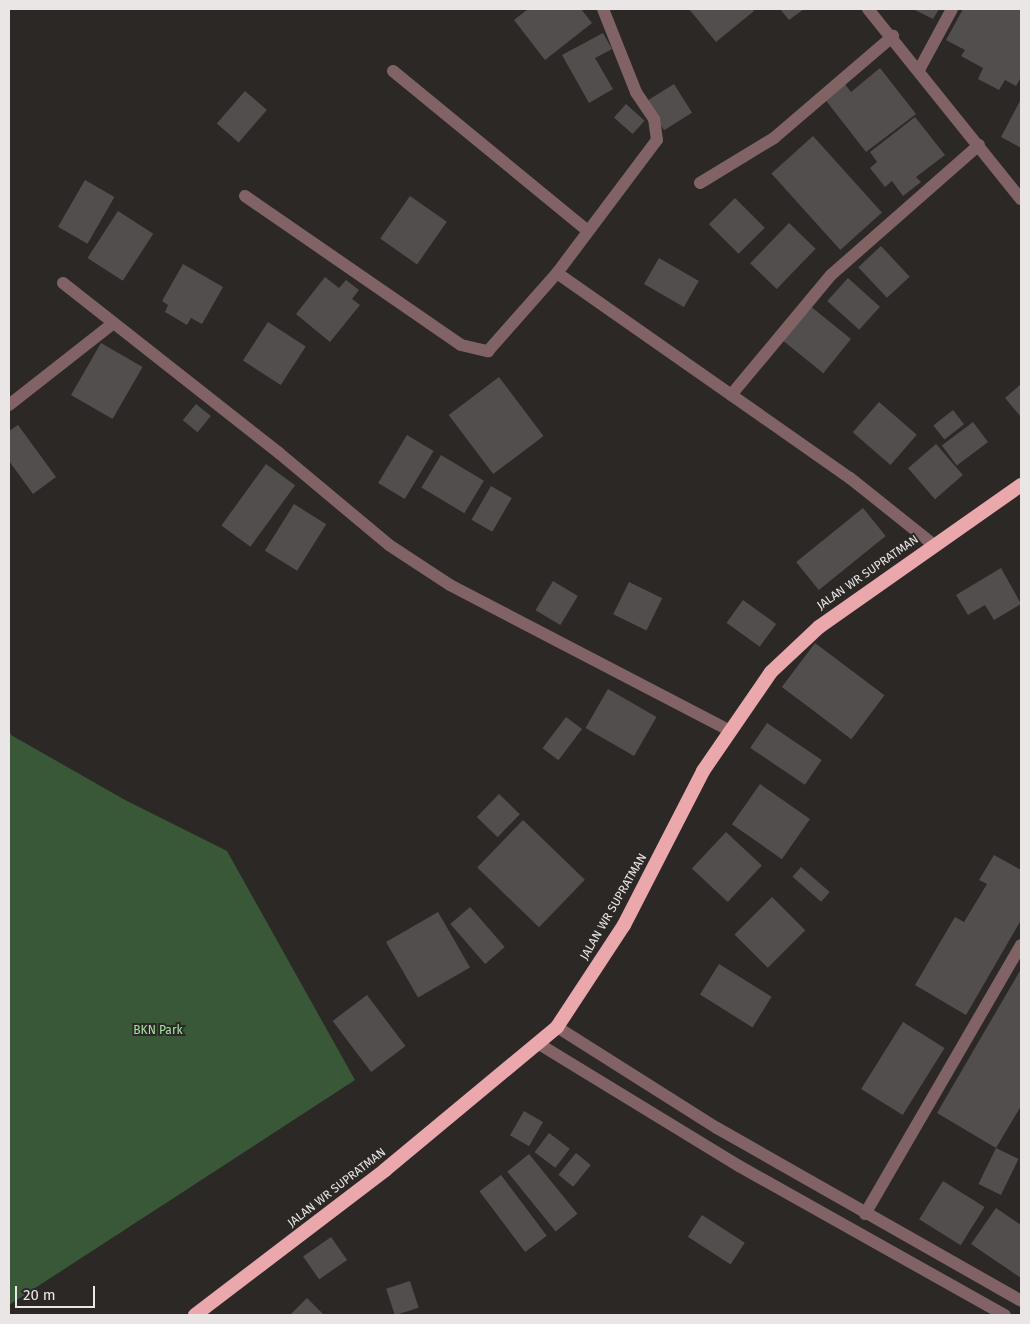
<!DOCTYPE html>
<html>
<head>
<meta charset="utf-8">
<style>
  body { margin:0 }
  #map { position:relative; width:1030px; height:1324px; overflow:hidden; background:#2c2826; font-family:"Fira Sans",sans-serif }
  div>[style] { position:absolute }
  .green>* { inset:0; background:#395838 }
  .building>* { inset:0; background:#534e4e; transform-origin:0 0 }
  .minor>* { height:12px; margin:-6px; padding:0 6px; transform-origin:6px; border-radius:6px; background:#816365 }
  .trunk>* { height:14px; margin:-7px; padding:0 7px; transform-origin:7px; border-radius:7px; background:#eba8ac }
  span { translate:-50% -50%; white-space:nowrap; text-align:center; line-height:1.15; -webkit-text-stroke:4px #2c2826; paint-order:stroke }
  .street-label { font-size:12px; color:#e9e6e5 }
  .park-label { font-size:12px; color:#a3e7a1 }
  .frame { position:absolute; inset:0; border:10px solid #e9e6e5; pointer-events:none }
  .scale { position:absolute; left:15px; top:1286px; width:80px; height:22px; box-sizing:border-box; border:2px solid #e9e6e5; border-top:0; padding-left:6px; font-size:15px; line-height:18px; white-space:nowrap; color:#e9e6e5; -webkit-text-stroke:4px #2c2826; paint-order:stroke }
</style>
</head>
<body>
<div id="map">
  <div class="green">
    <div style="clip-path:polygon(9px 728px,11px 735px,125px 800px,227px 851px,355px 1080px,9px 1305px)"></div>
  </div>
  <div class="building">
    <div style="clip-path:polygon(528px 9px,581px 9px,592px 23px,545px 60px,514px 20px)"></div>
    <div style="clip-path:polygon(689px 9px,752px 9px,754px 11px,716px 42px)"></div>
    <div style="clip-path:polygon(780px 9px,804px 9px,789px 20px)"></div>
    <div style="clip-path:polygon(913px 9px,939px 9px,933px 19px)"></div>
    <div style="clip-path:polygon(963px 9px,1021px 10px,1021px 77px,1016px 86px,1005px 80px,999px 90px,978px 79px,983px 68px,961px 56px,965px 50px,946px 40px)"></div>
    <div style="clip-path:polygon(603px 33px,612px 49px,595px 58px,613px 89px,589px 103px,562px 55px)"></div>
    <div style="clip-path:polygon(880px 68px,916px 114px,866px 152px,824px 98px,844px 83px,851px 92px)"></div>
    <div style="left:674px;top:84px;width:34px;height:33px;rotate:58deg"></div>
    <div style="left:245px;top:91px;width:29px;height:43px;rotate:41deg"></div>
    <div style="clip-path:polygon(1021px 99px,1021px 148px,1001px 137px)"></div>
    <div style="left:626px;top:104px;width:25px;height:18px;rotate:42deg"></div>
    <div style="clip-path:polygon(915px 117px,945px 155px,916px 177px,921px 182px,903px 196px,892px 181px,885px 187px,870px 168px,877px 162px,870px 152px)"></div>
    <div style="left:813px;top:136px;width:103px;height:56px;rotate:48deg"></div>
    <div style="left:85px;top:180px;width:34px;height:54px;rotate:30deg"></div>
    <div style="left:410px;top:196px;width:45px;height:52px;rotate:35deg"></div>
    <div style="left:735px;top:198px;width:42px;height:37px;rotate:45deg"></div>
    <div style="left:118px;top:211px;width:42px;height:56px;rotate:33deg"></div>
    <div style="left:789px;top:223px;width:37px;height:56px;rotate:44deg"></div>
    <div style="left:881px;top:246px;width:42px;height:31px;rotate:47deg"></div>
    <div style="left:659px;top:258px;width:46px;height:30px;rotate:30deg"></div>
    <div style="clip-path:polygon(183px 264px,223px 287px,202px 324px,191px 318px,187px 325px,165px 312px,168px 305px,162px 301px)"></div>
    <div style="clip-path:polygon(325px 277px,339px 288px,346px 280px,359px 290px,352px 299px,360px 305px,330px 342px,296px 314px)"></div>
    <div style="left:848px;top:278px;width:43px;height:31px;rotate:42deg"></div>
    <div style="left:809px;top:305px;width:54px;height:44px;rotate:39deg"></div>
    <div style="left:268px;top:322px;width:45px;height:46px;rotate:33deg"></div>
    <div style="left:101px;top:343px;width:48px;height:60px;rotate:30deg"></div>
    <div style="left:499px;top:377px;width:74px;height:63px;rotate:53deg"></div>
    <div style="clip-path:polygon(1021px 384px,1021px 417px,1005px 398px)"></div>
    <div style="left:879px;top:402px;width:50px;height:40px;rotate:41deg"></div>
    <div style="left:196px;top:404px;width:19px;height:21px;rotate:39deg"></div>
    <div style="left:953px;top:410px;width:18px;height:25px;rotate:52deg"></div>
    <div style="left:973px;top:422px;width:25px;height:39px;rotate:53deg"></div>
    <div style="clip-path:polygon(18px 425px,56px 477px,33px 494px,9px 461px,9px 431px)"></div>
    <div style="left:407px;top:435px;width:31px;height:56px;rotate:31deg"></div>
    <div style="left:936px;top:444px;width:41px;height:37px;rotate:49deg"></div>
    <div style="left:441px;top:455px;width:50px;height:38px;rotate:31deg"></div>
    <div style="left:266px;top:464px;width:36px;height:76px;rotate:36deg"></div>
    <div style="left:491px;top:486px;width:24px;height:39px;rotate:30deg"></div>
    <div style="left:294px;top:504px;width:38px;height:55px;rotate:32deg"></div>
    <div style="left:863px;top:508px;width:36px;height:86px;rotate:51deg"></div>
    <div style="clip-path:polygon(1001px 568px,1021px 604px,994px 620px,985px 605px,968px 615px,956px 595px)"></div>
    <div style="left:553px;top:581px;width:29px;height:34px;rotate:31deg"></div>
    <div style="left:629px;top:582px;width:37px;height:36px;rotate:26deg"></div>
    <div style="left:743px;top:600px;width:41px;height:28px;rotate:36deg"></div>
    <div style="left:815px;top:643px;width:87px;height:55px;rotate:37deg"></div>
    <div style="left:608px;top:689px;width:56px;height:45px;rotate:30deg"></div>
    <div style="left:566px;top:717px;width:20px;height:39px;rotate:37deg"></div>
    <div style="left:767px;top:723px;width:66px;height:30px;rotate:34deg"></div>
    <div style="left:760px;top:784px;width:61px;height:49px;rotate:35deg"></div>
    <div style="left:499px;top:794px;width:29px;height:32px;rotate:44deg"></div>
    <div style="left:523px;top:820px;width:86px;height:66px;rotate:44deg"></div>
    <div style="left:726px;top:832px;width:49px;height:50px;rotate:43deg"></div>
    <div style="clip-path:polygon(994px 855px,1021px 870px,1021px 920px,966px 1015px,915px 985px,955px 917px,964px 922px,987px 884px,979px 880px)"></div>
    <div style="left:801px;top:867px;width:38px;height:13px;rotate:41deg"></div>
    <div style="left:772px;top:897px;width:47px;height:53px;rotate:45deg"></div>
    <div style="left:470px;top:907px;width:53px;height:26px;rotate:49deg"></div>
    <div style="left:438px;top:912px;width:64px;height:60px;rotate:60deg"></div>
    <div style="left:719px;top:964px;width:62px;height:36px;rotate:32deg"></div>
    <div style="clip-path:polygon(1021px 969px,1021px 1106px,996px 1148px,937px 1113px)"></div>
    <div style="left:367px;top:995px;width:64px;height:43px;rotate:53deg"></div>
    <div style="left:903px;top:1022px;width:49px;height:79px;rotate:32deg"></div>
    <div style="left:524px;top:1111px;width:22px;height:28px;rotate:30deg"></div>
    <div style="left:549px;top:1133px;width:26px;height:24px;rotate:37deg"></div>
    <div style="left:996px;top:1148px;width:25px;height:40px;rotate:26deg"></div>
    <div style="left:576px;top:1153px;width:19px;height:28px;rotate:39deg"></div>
    <div style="left:529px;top:1154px;width:77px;height:28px;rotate:51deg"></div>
    <div style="left:501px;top:1175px;width:76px;height:27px;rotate:53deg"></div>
    <div style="left:943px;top:1181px;width:49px;height:45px;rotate:32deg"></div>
    <div style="clip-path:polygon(996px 1208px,1021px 1225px,1021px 1278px,971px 1244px)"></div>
    <div style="left:702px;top:1215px;width:51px;height:26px;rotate:33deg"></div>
    <div style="left:331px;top:1237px;width:28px;height:34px;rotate:55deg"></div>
    <div style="left:410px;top:1281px;width:28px;height:25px;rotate:72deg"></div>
    <div style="clip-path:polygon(307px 1298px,324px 1315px,290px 1315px)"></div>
  </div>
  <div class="minor">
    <div style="left:868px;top:9px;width:244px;rotate:51.2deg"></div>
    <div style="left:919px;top:70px;width:69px;rotate:-61.6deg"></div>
    <div style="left:393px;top:71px;width:252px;rotate:39.4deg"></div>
    <div style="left:700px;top:183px;width:87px;rotate:-31.3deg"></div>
    <div style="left:774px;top:138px;width:157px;rotate:-40.6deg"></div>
    <div style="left:245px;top:196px;width:262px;rotate:34.6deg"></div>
    <div style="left:461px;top:345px;width:28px;rotate:13deg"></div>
    <div style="left:488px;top:351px;width:104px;rotate:-48.5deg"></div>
    <div style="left:557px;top:273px;width:166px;rotate:-53.1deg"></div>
    <div style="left:657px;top:140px;width:21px;rotate:-98deg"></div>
    <div style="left:654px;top:119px;width:32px;rotate:-124deg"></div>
    <div style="left:636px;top:92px;width:89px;rotate:-111.7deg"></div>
    <div style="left:557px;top:273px;width:358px;rotate:35deg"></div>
    <div style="left:850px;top:478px;width:107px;rotate:38.6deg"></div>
    <div style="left:63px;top:283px;width:275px;rotate:38.2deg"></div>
    <div style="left:279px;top:453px;width:143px;rotate:39.9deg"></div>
    <div style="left:389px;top:545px;width:73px;rotate:33.3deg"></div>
    <div style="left:450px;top:585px;width:314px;rotate:27.5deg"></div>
    <div style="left:731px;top:395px;width:156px;rotate:-50.2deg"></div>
    <div style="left:831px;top:275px;width:197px;rotate:-41.3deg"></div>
    <div style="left:9px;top:405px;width:130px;rotate:-38.1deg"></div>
    <div style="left:557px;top:1027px;width:189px;rotate:32.3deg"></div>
    <div style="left:717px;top:1128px;width:350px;rotate:29.6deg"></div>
    <div style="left:539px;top:1044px;width:234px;rotate:31.4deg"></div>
    <div style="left:739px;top:1166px;width:305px;rotate:29.3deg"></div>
    <div style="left:865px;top:1214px;width:311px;rotate:-59.9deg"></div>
  </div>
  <div class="trunk">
    <div style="left:195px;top:1315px;width:239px;rotate:-37.3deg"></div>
    <div style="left:385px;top:1170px;width:224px;rotate:-39.7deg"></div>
    <div style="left:557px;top:1027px;width:122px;rotate:-56.7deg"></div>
    <div style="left:624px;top:925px;width:173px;rotate:-62.8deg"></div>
    <div style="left:703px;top:771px;width:120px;rotate:-55.5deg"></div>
    <div style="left:771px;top:672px;width:66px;rotate:-43.2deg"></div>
    <div style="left:819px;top:627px;width:247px;rotate:-35.1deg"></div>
  </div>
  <div class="street-label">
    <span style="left:868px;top:573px;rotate:-35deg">JALAN WR SUPRATMAN</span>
    <span style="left:614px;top:907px;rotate:-60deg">JALAN WR SUPRATMAN</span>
    <span style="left:337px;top:1188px;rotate:-38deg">JALAN WR SUPRATMAN</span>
  </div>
  <div class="park-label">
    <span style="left:158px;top:1031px">BKN Park</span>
  </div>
  <div class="frame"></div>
  <div class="scale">20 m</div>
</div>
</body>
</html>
